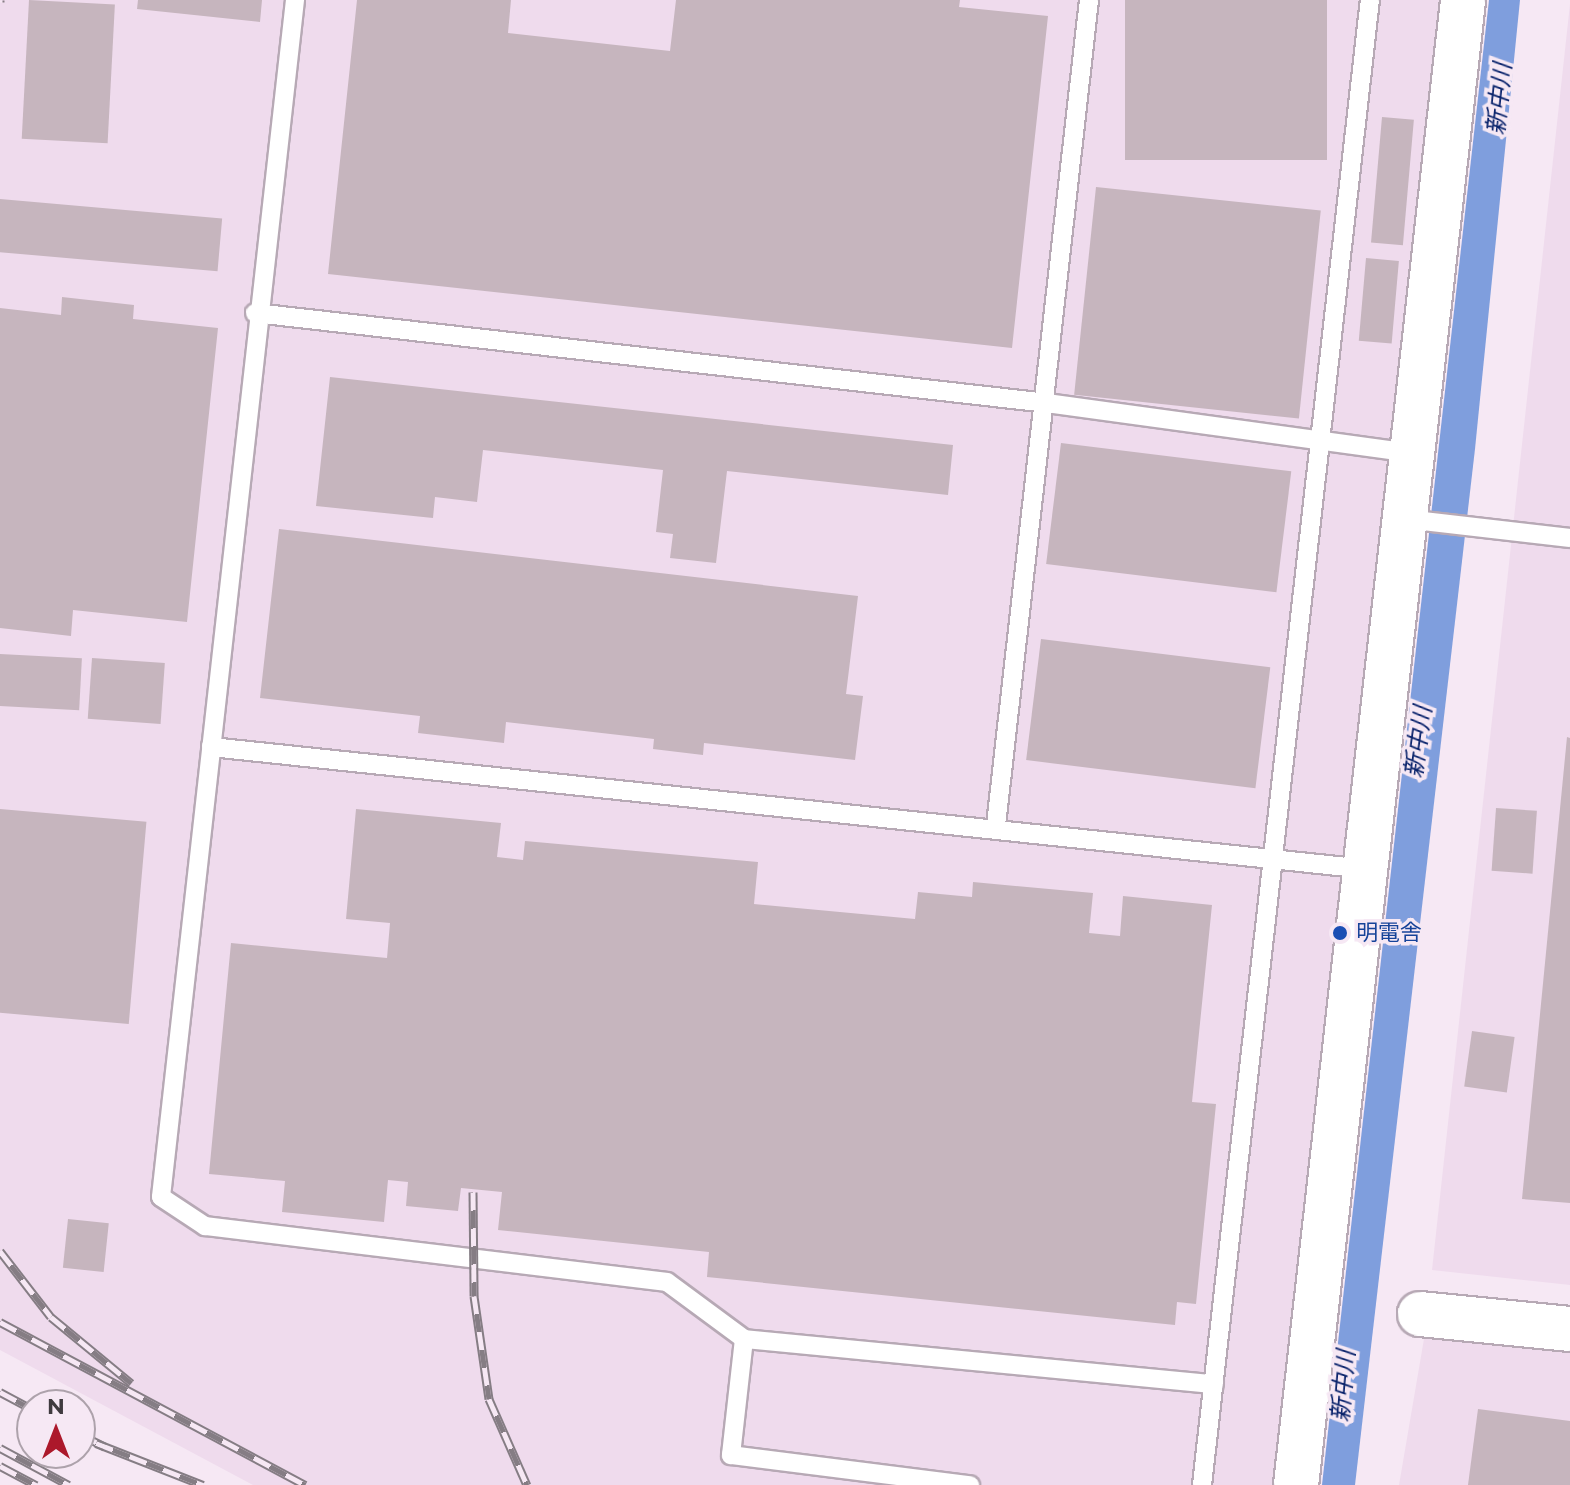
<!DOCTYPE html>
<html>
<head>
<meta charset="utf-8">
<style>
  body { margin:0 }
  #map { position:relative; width:1570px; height:1485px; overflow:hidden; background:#f6e8f4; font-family:Montserrat,"Noto Sans JP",sans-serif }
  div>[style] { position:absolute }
  .built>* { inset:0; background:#efdbed }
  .water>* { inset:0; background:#7f9edd }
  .building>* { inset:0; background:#c6b5be; transform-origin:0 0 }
  .roads { filter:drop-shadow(2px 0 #b7a9b5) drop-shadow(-2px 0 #b7a9b5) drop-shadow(0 2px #b7a9b5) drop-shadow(0 -2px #b7a9b5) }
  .lane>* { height:18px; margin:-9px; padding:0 9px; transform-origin:9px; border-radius:9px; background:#fff }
  .secondary>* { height:44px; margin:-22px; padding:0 22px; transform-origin:22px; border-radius:22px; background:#fff }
  .rail>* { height:9px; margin-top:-4.5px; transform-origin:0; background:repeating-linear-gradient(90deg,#f6e8f4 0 18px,#857d84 0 36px); box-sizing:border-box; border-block:2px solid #857d84 }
  .dots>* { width:22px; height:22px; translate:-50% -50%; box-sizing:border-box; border:4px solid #f6e8f4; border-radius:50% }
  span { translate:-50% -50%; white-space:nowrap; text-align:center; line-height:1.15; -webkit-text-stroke:7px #f6e8f4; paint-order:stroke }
  .transit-label { font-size:22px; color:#164399 }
  .left { translate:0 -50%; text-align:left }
  .water-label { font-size:24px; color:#07216a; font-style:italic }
  .north { position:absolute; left:16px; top:1389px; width:80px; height:80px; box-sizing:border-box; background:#f6e8f4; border:2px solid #ada2ab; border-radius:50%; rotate:0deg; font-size:22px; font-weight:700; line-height:32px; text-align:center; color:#3f3a3e }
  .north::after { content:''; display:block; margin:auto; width:28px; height:36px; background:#ac182b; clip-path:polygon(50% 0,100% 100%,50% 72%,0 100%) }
</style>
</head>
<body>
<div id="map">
  <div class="built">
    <div style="clip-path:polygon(0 0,1440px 0,1276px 1485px,253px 1485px,0 1350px)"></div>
    <div style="clip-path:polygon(1570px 4px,1570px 1285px,1432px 1270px)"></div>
    <div style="clip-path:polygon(1425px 1333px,1570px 1348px,1570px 1485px,1399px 1485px)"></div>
  </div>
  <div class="water">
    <div style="clip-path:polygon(1489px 0,1520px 0,1475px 449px,1355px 1485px,1322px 1485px)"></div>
  </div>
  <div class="building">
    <div style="left:29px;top:0;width:86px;height:139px;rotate:3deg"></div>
    <div style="clip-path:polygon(138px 0,262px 0,260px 22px,137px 9px)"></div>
    <div style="clip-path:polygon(357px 0,511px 0,508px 33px,670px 51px,676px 0,960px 0,959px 7px,1048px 16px,1012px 348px,328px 274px)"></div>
    <div style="left:1125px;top:0;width:202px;height:160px"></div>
    <div style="left:1382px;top:117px;width:32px;height:126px;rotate:5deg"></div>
    <div style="left:1096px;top:187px;width:226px;height:209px;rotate:6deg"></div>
    <div style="left:0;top:199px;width:223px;height:53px;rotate:5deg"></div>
    <div style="left:1366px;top:258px;width:33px;height:83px;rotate:5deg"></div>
    <div style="clip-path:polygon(62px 297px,134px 305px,133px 319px,218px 328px,187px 622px,73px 610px,71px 636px,0 628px,0 308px,61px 315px)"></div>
    <div style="clip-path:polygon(330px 377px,953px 445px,948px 495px,727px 471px,716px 563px,670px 558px,673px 534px,656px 532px,663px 470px,483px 450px,477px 502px,435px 497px,433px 518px,316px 506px)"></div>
    <div style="left:1061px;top:443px;width:232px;height:122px;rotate:7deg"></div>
    <div style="clip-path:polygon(279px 529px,858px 596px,846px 694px,863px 696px,855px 760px,704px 743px,703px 755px,653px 749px,654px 739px,506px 722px,504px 743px,418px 733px,420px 716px,260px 698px)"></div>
    <div style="left:1041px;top:639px;width:231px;height:122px;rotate:7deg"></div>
    <div style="left:0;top:654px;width:82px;height:52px;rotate:3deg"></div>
    <div style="left:92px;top:658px;width:73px;height:61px;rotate:4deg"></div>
    <div style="clip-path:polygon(1567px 737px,1570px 738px,1570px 1203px,1522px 1199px)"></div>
    <div style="left:1496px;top:808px;width:41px;height:63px;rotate:4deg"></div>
    <div style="left:0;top:809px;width:147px;height:203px;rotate:5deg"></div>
    <div style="clip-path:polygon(356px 809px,501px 823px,497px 857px,523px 860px,525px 841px,758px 862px,754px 904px,915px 919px,918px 892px,972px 897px,973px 882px,1093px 893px,1089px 933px,1120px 936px,1123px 896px,1212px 905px,1192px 1102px,1216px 1104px,1196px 1304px,1177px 1302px,1175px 1325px,707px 1277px,709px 1252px,498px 1230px,502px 1192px,461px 1188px,458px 1211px,406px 1206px,408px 1182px,388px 1180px,384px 1222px,282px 1212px,285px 1181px,209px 1174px,231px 943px,387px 958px,390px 923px,346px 919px)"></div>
    <div style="left:1472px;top:1031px;width:43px;height:56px;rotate:8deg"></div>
    <div style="left:68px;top:1219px;width:41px;height:49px;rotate:6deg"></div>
    <div style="clip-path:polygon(1478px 1409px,1570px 1421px,1570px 1485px,1468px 1485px)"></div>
  </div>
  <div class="roads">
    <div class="lane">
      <div style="left:295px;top:0;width:1204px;rotate:96.39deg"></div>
      <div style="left:161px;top:1197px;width:53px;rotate:33.4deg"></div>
      <div style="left:205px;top:1226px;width:465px;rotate:6.9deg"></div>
      <div style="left:667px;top:1282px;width:96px;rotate:36.5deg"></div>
      <div style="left:744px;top:1339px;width:117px;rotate:96.4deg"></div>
      <div style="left:731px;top:1455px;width:241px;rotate:7.2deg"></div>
      <div style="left:255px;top:313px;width:789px;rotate:6.48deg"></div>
      <div style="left:1039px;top:402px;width:375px;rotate:7.8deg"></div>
      <div style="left:1406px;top:519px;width:165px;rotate:6.6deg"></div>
      <div style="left:211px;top:747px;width:1160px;rotate:6.03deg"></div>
      <div style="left:996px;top:825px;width:830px;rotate:-83.57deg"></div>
      <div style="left:744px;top:1339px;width:472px;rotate:5.5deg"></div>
      <div style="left:1202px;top:1485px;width:1494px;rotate:-83.55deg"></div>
    </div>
    <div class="secondary">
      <div style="left:1420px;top:1314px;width:151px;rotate:5.7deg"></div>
      <div style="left:1296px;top:1485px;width:1494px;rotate:-83.58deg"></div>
    </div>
  </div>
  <div class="rail">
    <div style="left:0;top:2px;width:2px;rotate:-90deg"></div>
    <div style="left:473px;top:1192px;width:104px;rotate:89.4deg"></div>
    <div style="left:474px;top:1296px;width:104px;rotate:81.7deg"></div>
    <div style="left:489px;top:1399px;width:94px;rotate:66.2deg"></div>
    <div style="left:0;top:1251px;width:83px;rotate:52.3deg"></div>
    <div style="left:51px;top:1317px;width:104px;rotate:39.5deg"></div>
    <div style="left:0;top:1322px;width:346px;rotate:28.1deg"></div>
    <div style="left:0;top:1392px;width:36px;rotate:28deg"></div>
    <div style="left:80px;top:1434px;width:28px;rotate:27deg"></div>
    <div style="left:96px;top:1443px;width:115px;rotate:21.4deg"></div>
    <div style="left:0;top:1448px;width:78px;rotate:28.2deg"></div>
    <div style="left:0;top:1466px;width:41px;rotate:27.8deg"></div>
  </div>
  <div class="dots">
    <div style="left:1340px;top:933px;background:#1a4fb4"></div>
  </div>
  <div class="transit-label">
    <span class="left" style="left:1356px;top:933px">明電舎</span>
  </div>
  <div class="water-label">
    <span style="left:1499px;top:99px;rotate:-84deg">新中川</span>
    <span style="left:1418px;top:742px;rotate:-82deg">新中川</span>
    <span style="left:1343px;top:1386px;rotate:-85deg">新中川</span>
  </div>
  <div class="north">N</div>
</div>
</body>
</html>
